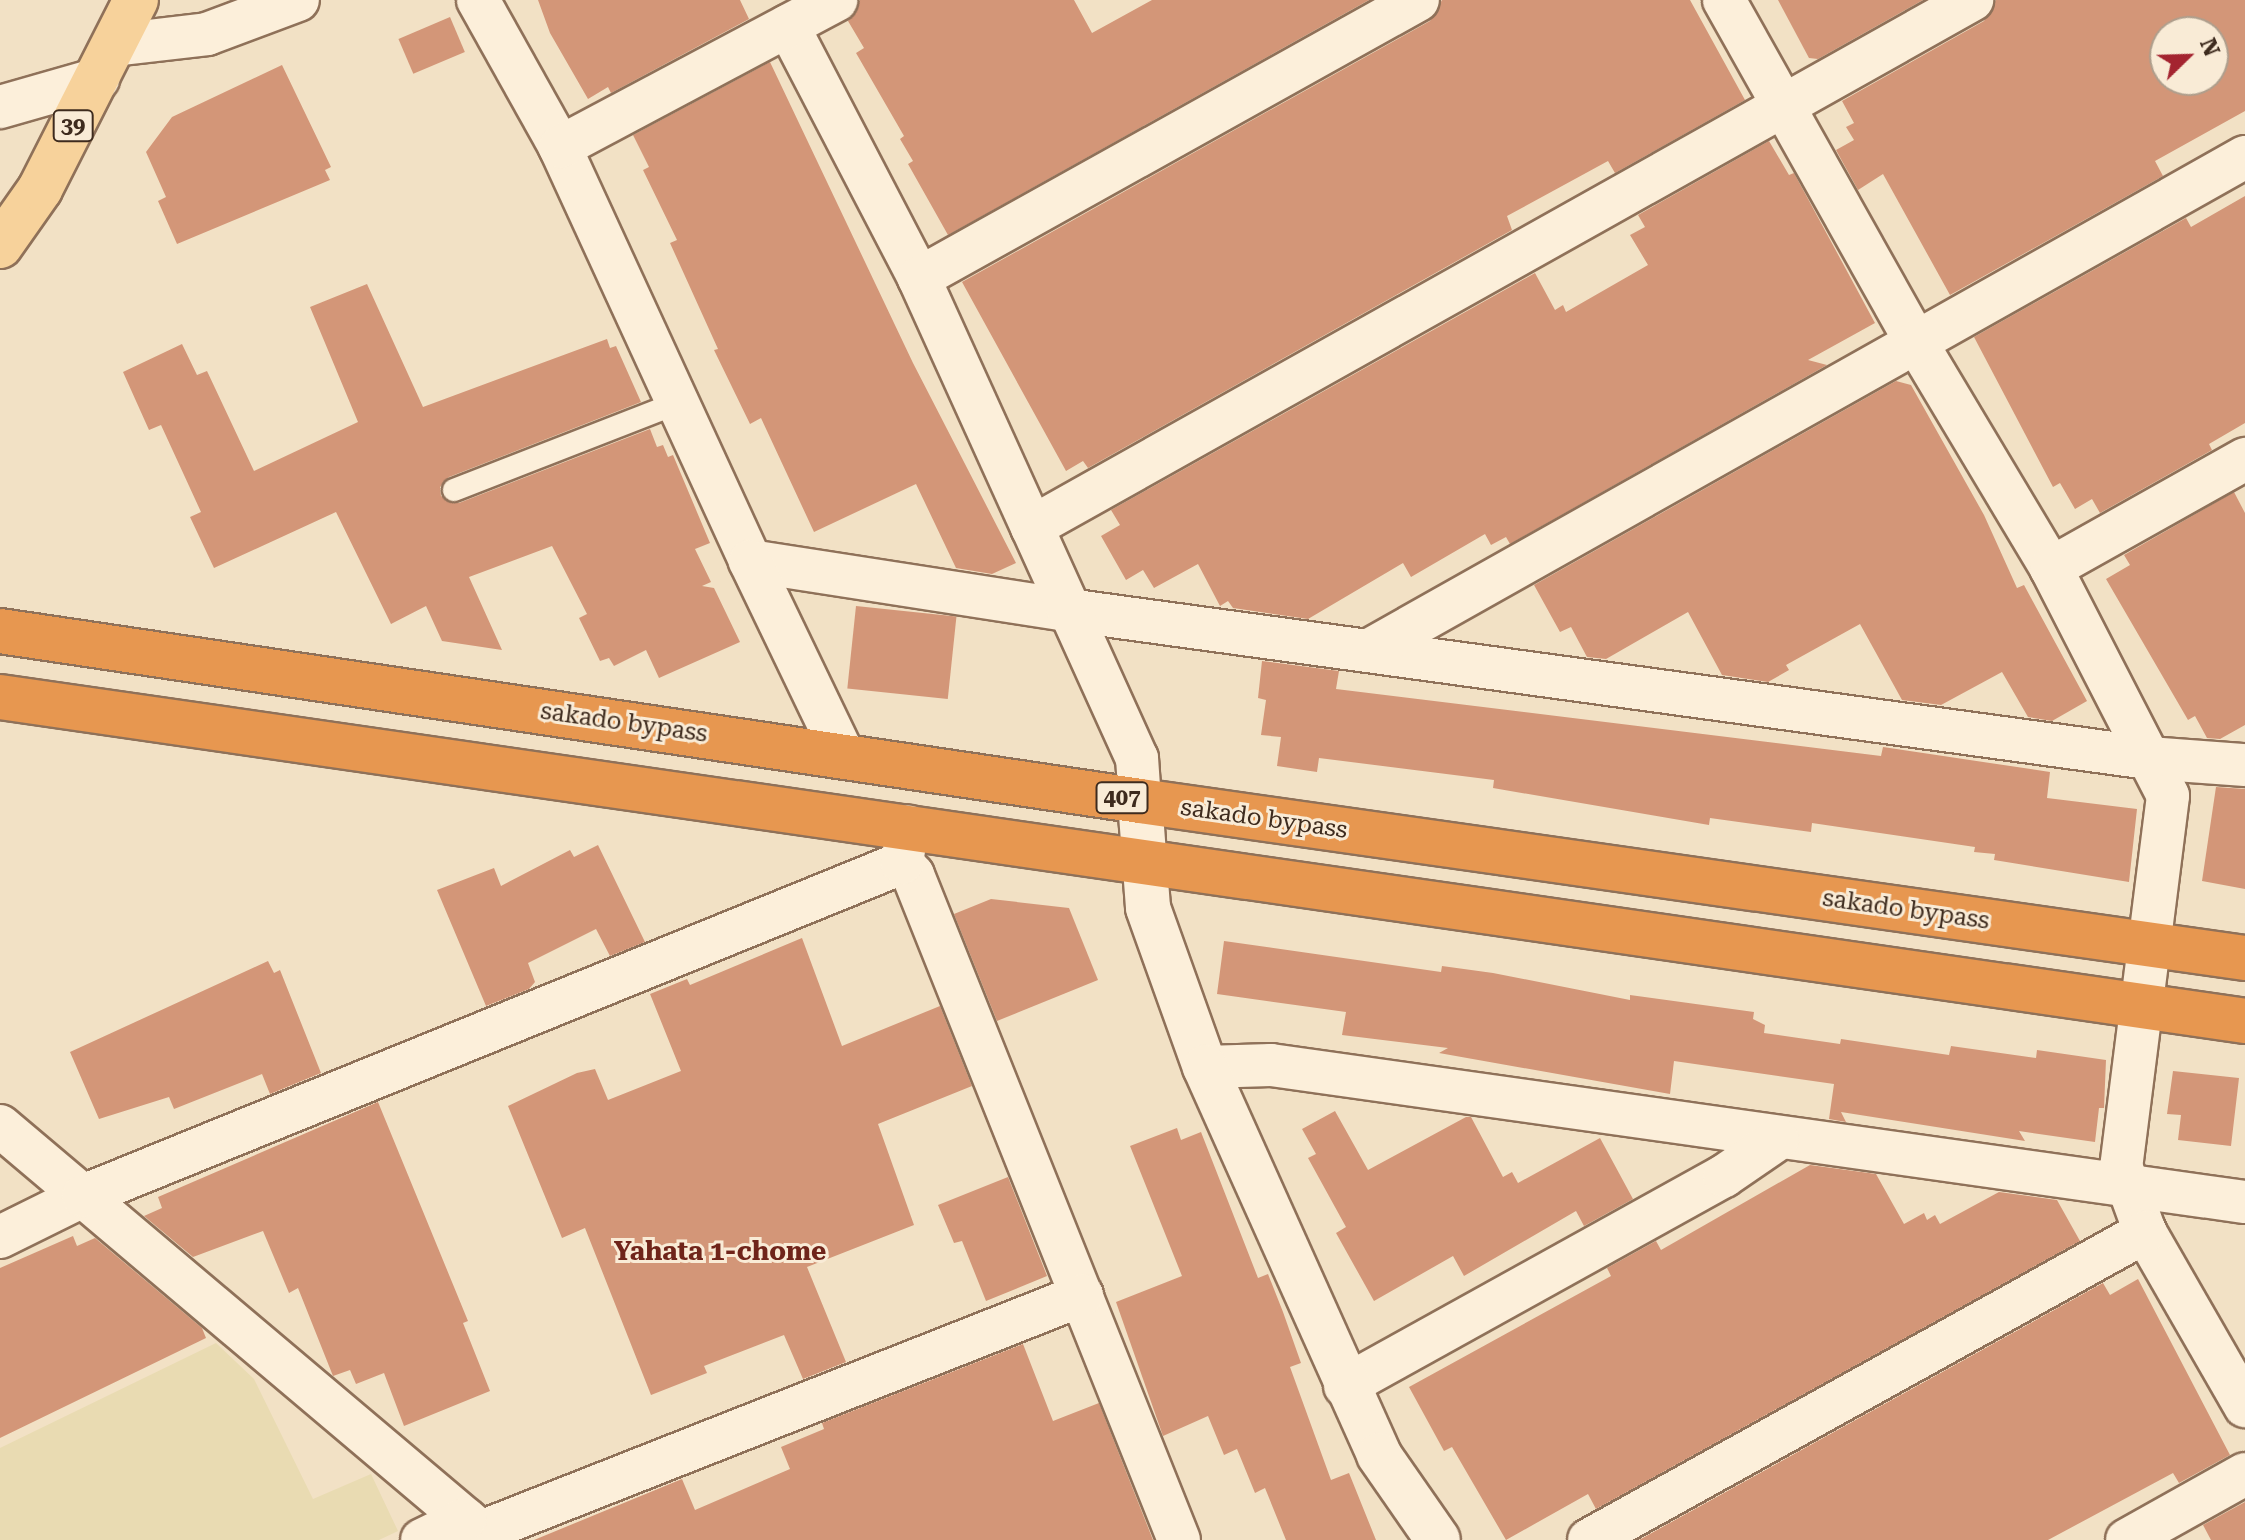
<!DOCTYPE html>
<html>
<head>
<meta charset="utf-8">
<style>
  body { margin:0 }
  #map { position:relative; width:2245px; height:1540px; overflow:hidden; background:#f2e1c5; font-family:"Roboto Serif",serif }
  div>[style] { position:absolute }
  .farmland>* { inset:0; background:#e9dbb2 }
  .building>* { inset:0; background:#d39678; transform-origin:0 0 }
  .roads { filter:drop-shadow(2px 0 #8f7159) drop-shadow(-2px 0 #8f7159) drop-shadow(0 2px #8f7159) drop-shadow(0 -2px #8f7159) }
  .lane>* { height:22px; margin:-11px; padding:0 11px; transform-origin:11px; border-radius:11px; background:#fcefda }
  .street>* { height:42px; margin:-21px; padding:0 21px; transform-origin:21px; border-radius:21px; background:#fcefda }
  .secondary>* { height:44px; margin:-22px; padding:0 22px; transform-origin:22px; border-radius:22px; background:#fcefda }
  .primary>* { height:44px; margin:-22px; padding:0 22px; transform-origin:22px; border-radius:22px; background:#f7d29b }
  .highway>* { height:44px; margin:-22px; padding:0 22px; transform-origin:22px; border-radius:22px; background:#e79750 }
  span { translate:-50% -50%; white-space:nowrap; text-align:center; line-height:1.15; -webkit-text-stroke:6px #f9ebd6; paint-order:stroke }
  .shield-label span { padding:2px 6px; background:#f9ebd6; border:2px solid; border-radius:6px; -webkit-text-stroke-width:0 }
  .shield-label { font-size:22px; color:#3e2b1e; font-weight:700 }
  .street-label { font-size:24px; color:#3e2b1e }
  .neighbourhood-label { font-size:26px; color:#6f241a; font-weight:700 }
  .north { position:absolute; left:2149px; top:16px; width:80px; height:80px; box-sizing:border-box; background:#f9ebd6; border:2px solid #ae9e8c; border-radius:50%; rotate:67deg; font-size:22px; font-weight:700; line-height:32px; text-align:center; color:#3e2b1e }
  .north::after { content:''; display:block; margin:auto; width:28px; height:36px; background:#a42430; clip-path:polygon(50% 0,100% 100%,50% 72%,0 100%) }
</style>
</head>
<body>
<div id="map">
  <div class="farmland">
    <div style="clip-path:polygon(216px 1343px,254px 1379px,313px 1499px,371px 1474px,398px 1531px,379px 1540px,0 1540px,0 1448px)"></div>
  </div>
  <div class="building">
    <div style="clip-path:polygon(538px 0,740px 0,749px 19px,611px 93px,608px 87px,588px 99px,550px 33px)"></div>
    <div style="clip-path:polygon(860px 0,1074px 0,1092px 33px,1152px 0,1369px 0,948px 235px,908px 164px,913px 161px,900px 139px,904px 136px,856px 53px,864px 48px,848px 21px)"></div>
    <div style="clip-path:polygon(1442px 0,1690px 0,1745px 100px,1615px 173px,1608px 161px,1507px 216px,1512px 230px,1088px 468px,1083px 461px,1066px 471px,962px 282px,1430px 21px)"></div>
    <div style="clip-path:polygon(1778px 0,1923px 0,1818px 59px,1809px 58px)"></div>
    <div style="clip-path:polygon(evenodd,1996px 0,2245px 0,2245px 111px,2155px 161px,2163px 176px,1950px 295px,1883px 174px,1858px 190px,1836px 150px,1854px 140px,1846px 127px,1854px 123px,1842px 101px,1984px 21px,1996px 0,2165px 32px,2213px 32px,2213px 80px,2165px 80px,2165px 32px)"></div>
    <div style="left:450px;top:17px;width:38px;height:56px;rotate:67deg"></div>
    <div style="clip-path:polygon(770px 62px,913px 363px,1016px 563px,992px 574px,956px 568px,916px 484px,814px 532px,761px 418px,750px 424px,714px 350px,718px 349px,670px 243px,677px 240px,643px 170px,649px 167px,633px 135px)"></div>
    <div style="clip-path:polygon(282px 65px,331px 167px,325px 170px,330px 180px,177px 244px,158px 201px,166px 197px,146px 152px,172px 117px)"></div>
    <div style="clip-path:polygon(1769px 141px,1789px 175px,1794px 173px,1875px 323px,1808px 360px,1827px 365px,1510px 544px,1506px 537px,1491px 545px,1485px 534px,1411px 577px,1403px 563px,1308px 619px,1233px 608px,1228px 601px,1220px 606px,1198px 564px,1154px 588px,1143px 570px,1126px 580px,1101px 536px,1120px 525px,1111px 510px,1535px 273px,1555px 310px,1563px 305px,1566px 312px,1648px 265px,1630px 235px,1645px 227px,1638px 215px)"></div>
    <div style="clip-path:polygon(2245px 196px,2245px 423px,2209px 444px,2212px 450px,2100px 513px,2092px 499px,2075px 509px,2060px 483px,2053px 487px,1974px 337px,2186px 218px,2191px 227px)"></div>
    <div style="clip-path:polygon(367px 284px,423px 407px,607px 339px,610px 348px,616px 346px,641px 402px,449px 477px,440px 487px,441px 496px,459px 503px,650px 429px,657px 447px,663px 445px,668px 457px,673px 455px,710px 543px,695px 549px,711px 582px,702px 586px,714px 588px,740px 642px,659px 678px,646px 650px,614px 666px,609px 658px,600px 661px,579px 618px,587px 614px,552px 546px,469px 577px,502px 650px,442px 641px,426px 606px,391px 624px,336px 512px,214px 568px,190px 517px,201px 512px,161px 425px,149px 430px,123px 372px,182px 344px,197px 375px,207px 371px,254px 471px,358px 422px,310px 307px)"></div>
    <div style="clip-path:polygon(1896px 381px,1911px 385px,1984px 515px,2017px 588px,2024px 585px,2087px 701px,2052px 721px,2028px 717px,2002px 672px,1941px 705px,1902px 700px,1860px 624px,1786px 665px,1789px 670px,1768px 682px,1722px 675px,1688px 612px,1606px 659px,1587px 657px,1571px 627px,1560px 632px,1534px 585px)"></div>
    <div style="clip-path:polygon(2234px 492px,2245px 513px,2245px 725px,2220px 739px,2207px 738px,2195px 716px,2188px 720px,2106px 579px,2130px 565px,2124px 555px)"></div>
    <div style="left:856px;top:606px;width:101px;height:83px;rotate:6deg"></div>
    <div style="clip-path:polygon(1262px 661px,1339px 671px,1336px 689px,1881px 756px,1883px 747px,2050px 772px,2047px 798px,2137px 809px,2129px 882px,1994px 860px,1995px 854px,1974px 852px,1975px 847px,1812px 823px,1811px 832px,1710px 818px,1709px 825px,1493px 788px,1494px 780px,1319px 758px,1317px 772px,1277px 766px,1281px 737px,1261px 735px,1266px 700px,1258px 698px)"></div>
    <div style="clip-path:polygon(2216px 787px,2245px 789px,2245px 889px,2202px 881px)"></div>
    <div style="clip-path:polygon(598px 845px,645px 942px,610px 956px,596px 929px,528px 963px,535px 982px,529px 989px,486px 1006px,437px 890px,494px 868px,501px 886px,570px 850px,574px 857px)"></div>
    <div style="clip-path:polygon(991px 899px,1069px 908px,1098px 980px,997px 1021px,954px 914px)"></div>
    <div style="clip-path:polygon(802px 938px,842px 1046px,940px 1006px,972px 1086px,878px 1124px,914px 1225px,807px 1267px,846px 1362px,803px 1379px,784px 1335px,704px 1366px,707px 1373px,651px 1395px,585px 1228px,562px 1238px,508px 1106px,577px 1073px,595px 1069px,608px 1100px,681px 1071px,650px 994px,687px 979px,690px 985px)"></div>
    <div style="clip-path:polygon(1224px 941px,1441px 972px,1442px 966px,1493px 973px,1630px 1000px,1630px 995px,1754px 1012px,1753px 1019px,1765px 1025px,1764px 1033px,1840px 1044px,1841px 1039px,1949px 1055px,1951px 1046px,2036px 1058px,2037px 1050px,2106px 1060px,2104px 1108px,2099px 1108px,2095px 1142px,2019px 1131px,2025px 1141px,1841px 1112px,1846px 1122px,1829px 1119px,1834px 1084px,1674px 1061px,1670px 1094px,1439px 1053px,1448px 1048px,1342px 1035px,1346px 1012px,1217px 994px)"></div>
    <div style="clip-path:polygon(268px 961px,274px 973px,280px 970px,321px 1073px,270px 1094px,262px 1074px,174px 1109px,169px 1097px,99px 1119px,70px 1052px)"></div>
    <div style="clip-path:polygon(2173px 1071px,2239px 1078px,2231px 1146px,2178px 1140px,2181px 1115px,2167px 1114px)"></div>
    <div style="clip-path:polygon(378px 1102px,468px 1321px,463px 1323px,490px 1391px,404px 1426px,384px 1373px,356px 1384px,350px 1370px,333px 1376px,298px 1288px,289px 1293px,263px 1231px,193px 1257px,144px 1216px,162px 1208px,158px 1197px)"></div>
    <div style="clip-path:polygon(1335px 1111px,1368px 1170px,1466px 1117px,1471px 1117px,1503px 1177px,1512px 1172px,1518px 1183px,1600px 1138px,1633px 1199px,1584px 1226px,1576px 1211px,1464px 1276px,1453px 1256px,1374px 1301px,1336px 1233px,1346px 1227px,1308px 1158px,1316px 1154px,1302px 1129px)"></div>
    <div style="clip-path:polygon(1177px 1128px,1181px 1140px,1201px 1132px,1258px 1278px,1268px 1274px,1283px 1312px,1301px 1363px,1290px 1367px,1331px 1480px,1349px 1473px,1376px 1540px,1286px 1540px,1265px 1488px,1255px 1493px,1237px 1449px,1224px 1455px,1208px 1416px,1163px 1436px,1116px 1302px,1182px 1276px,1130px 1146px)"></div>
    <div style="clip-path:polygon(1810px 1165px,1876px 1174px,1904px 1224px,1924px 1213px,1927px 1220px,1935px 1215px,1940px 1224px,1999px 1192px,2057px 1200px,2080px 1241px,1596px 1509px,1588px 1494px,1506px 1540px,1452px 1447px,1444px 1451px,1409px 1387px,1611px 1276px,1607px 1268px,1656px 1241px,1661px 1250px)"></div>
    <div style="clip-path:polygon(1008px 1177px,1047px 1276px,986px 1301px,962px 1241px,954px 1243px,938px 1205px)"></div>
    <div style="clip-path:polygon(73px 1236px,77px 1246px,95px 1238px,202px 1328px,206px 1338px,0 1438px,0 1268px)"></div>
    <div style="clip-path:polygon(2138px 1279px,2230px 1455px,2179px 1483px,2173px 1473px,2048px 1540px,1639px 1540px,2103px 1283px,2110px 1295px)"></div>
    <div style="clip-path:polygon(1023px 1344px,1053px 1421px,1099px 1403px,1153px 1540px,534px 1540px,682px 1479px,695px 1510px,790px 1469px,781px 1447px,824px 1429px,822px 1423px)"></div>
    <div style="clip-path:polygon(2245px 1502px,2245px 1540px,2211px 1540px,2203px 1525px)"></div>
  </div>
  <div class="roads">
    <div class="lane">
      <div style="left:454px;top:490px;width:239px;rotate:-21.3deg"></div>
    </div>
    <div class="street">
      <div style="left:478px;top:0;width:168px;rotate:60.8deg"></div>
      <div style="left:560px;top:147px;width:456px;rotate:65.3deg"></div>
      <div style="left:750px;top:561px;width:322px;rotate:8.8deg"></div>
      <div style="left:1068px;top:610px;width:1091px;rotate:7.8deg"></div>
      <div style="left:2149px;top:758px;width:96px;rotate:4.2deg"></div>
      <div style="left:1724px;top:0;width:392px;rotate:60.7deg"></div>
      <div style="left:1916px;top:342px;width:263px;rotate:59.1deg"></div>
      <div style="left:2051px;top:568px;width:256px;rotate:62.8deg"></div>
      <div style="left:2168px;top:796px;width:373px;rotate:97.2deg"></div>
      <div style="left:2121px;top:1166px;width:70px;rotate:70deg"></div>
      <div style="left:2145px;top:1232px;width:201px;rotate:60.1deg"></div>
      <div style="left:788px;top:26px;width:284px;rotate:62.5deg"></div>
      <div style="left:919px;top:278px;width:273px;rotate:65.6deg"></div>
      <div style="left:1032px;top:527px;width:254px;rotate:65.6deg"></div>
      <div style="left:1137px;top:758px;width:43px;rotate:86deg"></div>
      <div style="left:114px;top:45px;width:94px;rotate:-6.7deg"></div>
      <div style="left:207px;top:34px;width:97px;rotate:-20.5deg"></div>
      <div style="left:0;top:107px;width:102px;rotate:-15.9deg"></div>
      <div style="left:560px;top:147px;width:313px;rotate:-28deg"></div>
      <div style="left:919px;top:278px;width:571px;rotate:-29.12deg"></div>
      <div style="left:1032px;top:527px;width:1078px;rotate:-29.28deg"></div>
      <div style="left:750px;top:561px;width:216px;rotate:64.3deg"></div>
      <div style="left:2051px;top:568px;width:223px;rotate:-29.3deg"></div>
      <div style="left:1373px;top:648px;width:1001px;rotate:-29.38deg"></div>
      <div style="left:902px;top:863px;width:16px;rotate:47deg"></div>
      <div style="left:913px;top:875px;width:716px;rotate:68.2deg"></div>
      <div style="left:1205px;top:1067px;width:66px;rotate:-1.7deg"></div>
      <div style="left:1271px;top:1065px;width:984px;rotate:8.01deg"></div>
      <div style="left:0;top:1126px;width:641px;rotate:40.19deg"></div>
      <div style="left:0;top:1237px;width:93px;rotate:-26.3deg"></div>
      <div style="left:83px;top:1196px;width:884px;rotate:-22.13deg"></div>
      <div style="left:902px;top:863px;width:37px;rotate:-81deg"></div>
      <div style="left:1345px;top:1386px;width:433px;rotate:-29deg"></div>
      <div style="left:1724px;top:1176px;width:65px;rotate:-34.4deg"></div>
      <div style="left:481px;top:1532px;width:646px;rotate:-21.52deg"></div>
      <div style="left:422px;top:1540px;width:48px;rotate:-26deg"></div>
      <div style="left:1589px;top:1540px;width:636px;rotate:-28.98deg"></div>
      <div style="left:2127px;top:1540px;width:135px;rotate:-29.2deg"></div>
    </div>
    <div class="secondary">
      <div style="left:1140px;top:801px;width:107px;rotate:85.7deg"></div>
      <div style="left:1148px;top:908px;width:169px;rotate:70.3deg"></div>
      <div style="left:1205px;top:1067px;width:425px;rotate:65.8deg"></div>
      <div style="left:1379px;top:1455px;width:103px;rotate:55.2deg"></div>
    </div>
    <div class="primary">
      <div style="left:0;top:246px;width:70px;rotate:-54.9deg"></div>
      <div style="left:40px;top:189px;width:212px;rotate:-63.1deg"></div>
    </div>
    <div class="highway">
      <div style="left:0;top:631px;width:1153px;rotate:8.48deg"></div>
      <div style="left:1140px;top:801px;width:1116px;rotate:8.09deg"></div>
      <div style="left:0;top:697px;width:2268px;rotate:8.21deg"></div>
    </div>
  </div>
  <div class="shield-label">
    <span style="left:73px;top:126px">39</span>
    <span style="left:1122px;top:798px">407</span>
  </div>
  <div class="street-label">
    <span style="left:624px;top:723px;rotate:8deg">sakado bypass</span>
    <span style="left:1264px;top:819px;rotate:8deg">sakado bypass</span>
    <span style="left:1906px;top:910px;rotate:8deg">sakado bypass</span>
  </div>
  <div class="neighbourhood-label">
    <span style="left:720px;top:1252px">Yahata 1-chome</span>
  </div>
  <div class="north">N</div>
</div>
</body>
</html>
